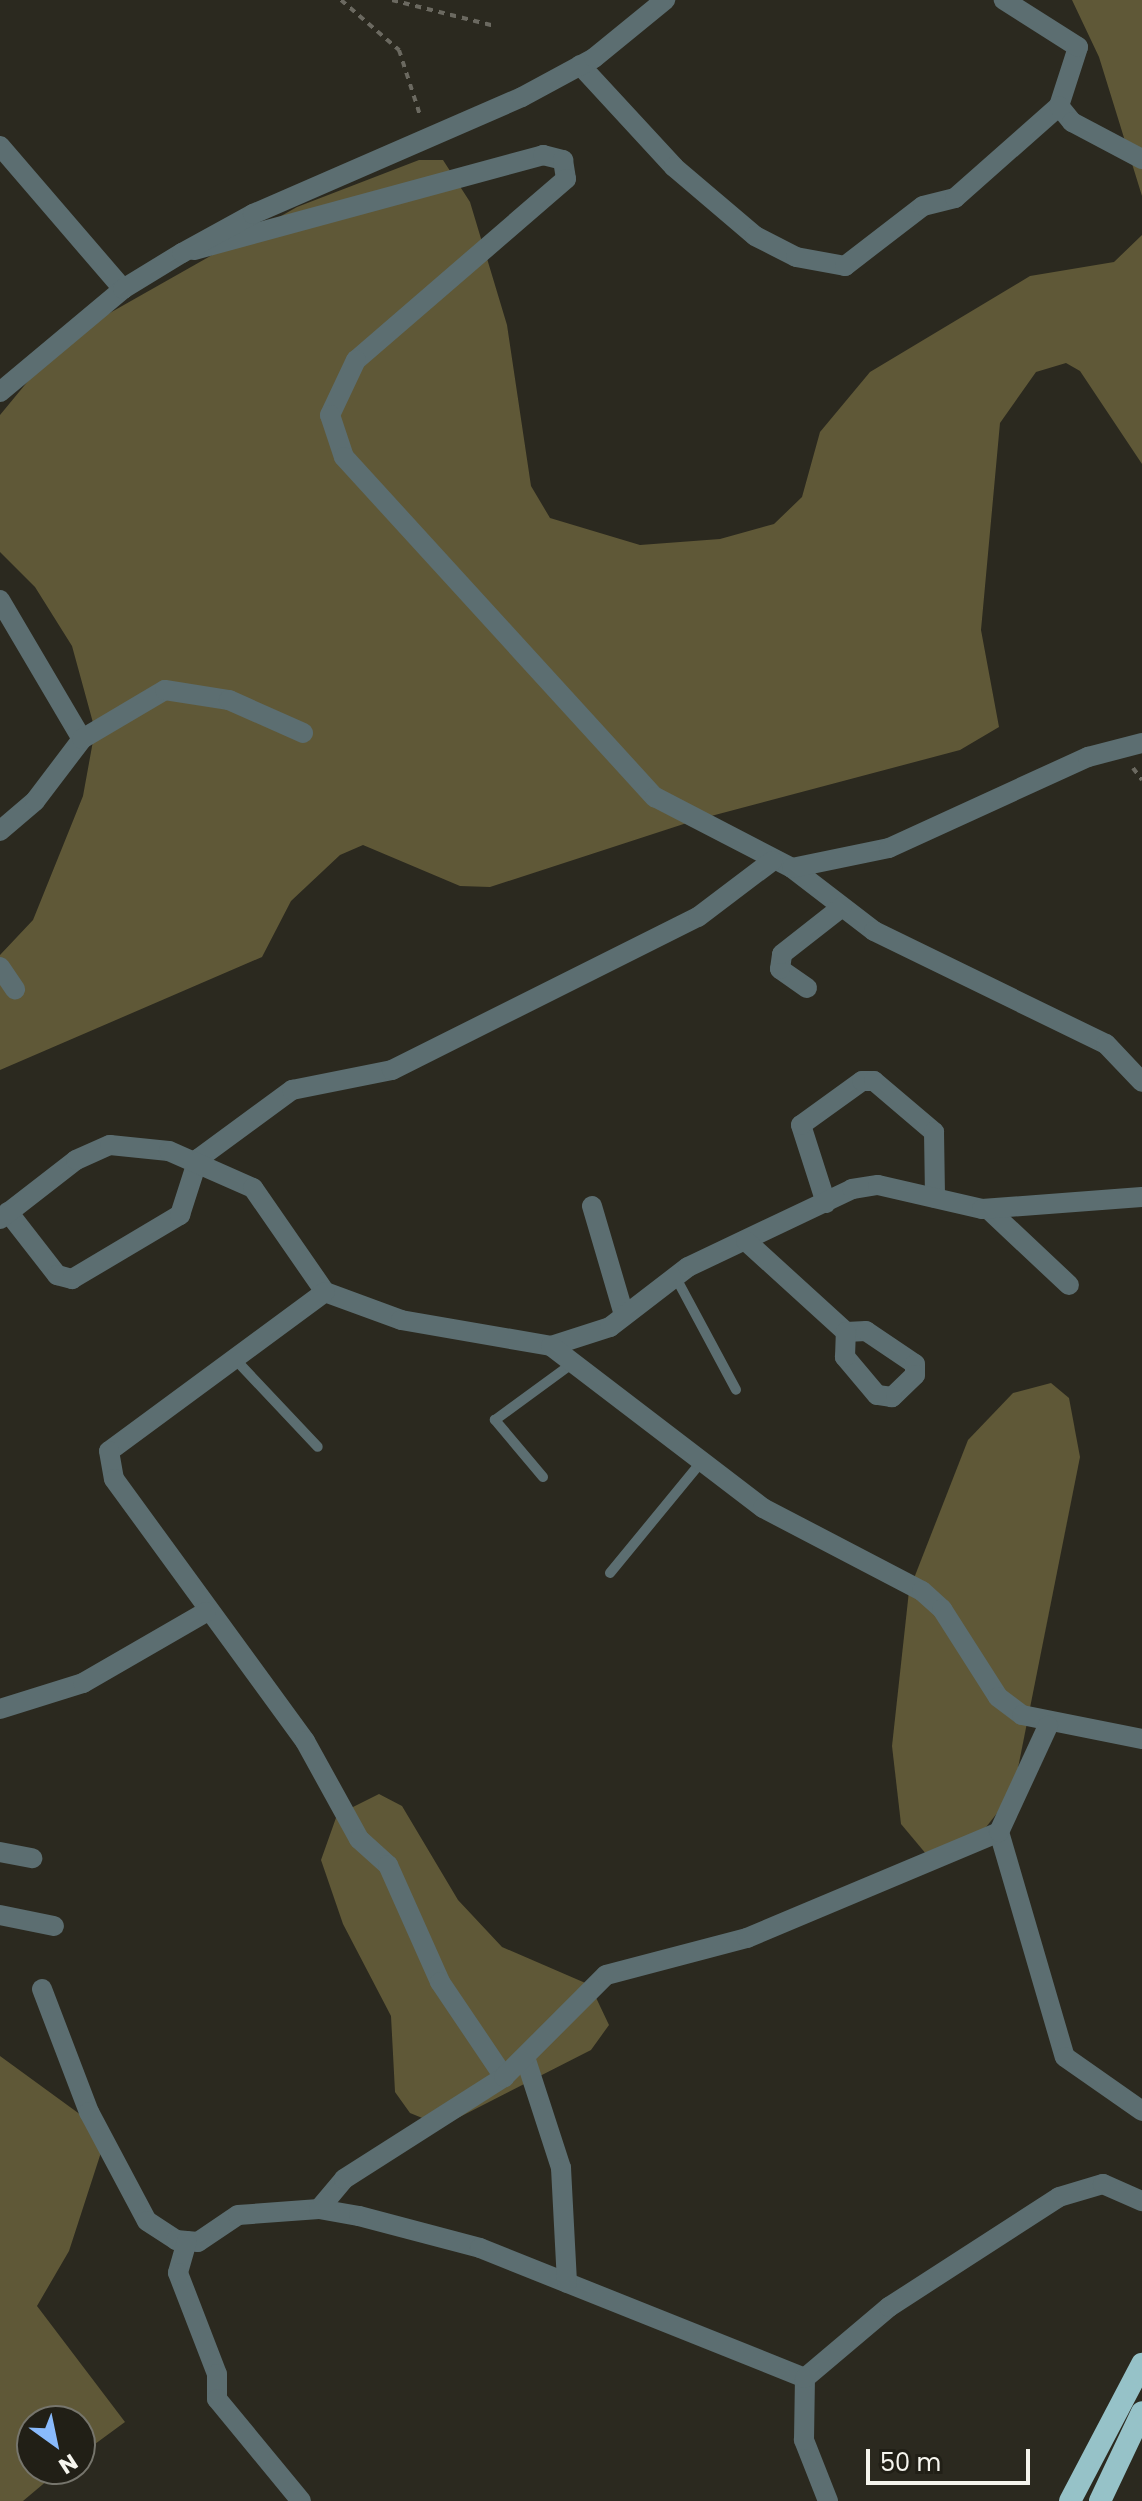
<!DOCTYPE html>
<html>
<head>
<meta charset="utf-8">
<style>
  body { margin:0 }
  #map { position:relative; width:1142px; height:2501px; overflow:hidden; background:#2b291f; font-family:Poppins,sans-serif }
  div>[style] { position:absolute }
  .forest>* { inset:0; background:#5f5837 }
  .path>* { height:4px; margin-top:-2px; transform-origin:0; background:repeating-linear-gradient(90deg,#6b6960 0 6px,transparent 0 12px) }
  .service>* { height:10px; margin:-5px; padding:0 5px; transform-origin:5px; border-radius:5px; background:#5c6e71 }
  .minor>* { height:20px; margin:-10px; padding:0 10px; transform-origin:10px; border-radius:10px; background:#5c6e71 }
  .tertiary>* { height:20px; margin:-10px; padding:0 10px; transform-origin:10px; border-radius:10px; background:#5c6e71 }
  .trunk>* { height:22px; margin:-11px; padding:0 11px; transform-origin:11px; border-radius:11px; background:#96c2c8 }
  span { translate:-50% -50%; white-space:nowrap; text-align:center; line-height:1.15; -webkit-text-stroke:8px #211f16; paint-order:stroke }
  .north { position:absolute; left:16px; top:2405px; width:80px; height:80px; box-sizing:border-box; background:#211f16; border:2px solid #76756c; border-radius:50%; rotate:147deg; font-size:22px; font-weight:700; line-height:32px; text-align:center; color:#f6f5ee }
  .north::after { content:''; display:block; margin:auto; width:28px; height:36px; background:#89bafc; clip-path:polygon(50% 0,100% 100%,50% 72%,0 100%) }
  .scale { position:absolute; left:866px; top:2449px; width:164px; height:36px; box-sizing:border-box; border:4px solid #f6f5ee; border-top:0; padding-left:10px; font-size:24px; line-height:28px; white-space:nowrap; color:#f6f5ee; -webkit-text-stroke:6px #211f16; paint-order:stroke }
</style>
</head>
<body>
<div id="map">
  <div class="forest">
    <div style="clip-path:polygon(1072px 0,1142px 0,1142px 464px,1080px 371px,1066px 363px,1036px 372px,1000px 423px,981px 630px,999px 727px,960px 750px,696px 820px,490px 887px,460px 886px,363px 845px,340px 855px,291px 901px,262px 957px,0 1070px,0 955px,33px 920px,83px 796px,95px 730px,72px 646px,35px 587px,0 552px,0 415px,62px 340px,297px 207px,419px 160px,443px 160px,470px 202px,507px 325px,531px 486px,550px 518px,640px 545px,720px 539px,774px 524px,802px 497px,820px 432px,870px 372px,1030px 276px,1114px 262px,1142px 235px,1142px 196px,1099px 57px)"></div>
    <div style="clip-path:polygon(1051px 1383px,1069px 1398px,1080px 1457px,1013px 1793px,979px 1836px,937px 1867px,901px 1824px,892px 1746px,909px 1591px,968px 1440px,1013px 1393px)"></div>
    <div style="clip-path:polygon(379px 1794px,402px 1806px,458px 1900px,502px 1947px,590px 1985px,609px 2025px,591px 2050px,442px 2126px,410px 2113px,395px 2092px,391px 2016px,343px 1924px,321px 1860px,337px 1815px)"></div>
    <div style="clip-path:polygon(0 2056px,107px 2134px,69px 2251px,37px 2306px,125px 2422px,80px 2455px,80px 2421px,32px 2421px,32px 2469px,61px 2469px,23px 2501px,0 2501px)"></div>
  </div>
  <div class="path">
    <div style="left:341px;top:0;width:77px;rotate:40.8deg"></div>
    <div style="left:399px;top:50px;width:71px;rotate:72.1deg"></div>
    <div style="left:392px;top:0;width:106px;rotate:14.2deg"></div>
    <div style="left:1133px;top:768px;width:15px;rotate:53deg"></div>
  </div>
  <div class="service">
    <div style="left:675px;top:1276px;width:129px;rotate:61.8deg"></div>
    <div style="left:234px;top:1358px;width:122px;rotate:46.7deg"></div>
    <div style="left:543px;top:1477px;width:75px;rotate:-130.1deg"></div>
    <div style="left:495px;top:1420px;width:97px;rotate:-36.2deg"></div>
    <div style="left:610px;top:1573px;width:145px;rotate:-50.6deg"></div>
  </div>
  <div class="minor">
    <div style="left:580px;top:65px;width:139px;rotate:47.3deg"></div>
    <div style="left:674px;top:167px;width:106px;rotate:40.4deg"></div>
    <div style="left:755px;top:236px;width:46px;rotate:27.1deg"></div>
    <div style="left:796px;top:257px;width:50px;rotate:10.4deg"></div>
    <div style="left:845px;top:266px;width:98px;rotate:-37.6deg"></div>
    <div style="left:923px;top:206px;width:33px;rotate:-14deg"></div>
    <div style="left:955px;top:198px;width:139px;rotate:-41.5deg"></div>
    <div style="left:1059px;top:106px;width:62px;rotate:-72.1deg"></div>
    <div style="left:1078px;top:47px;width:88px;rotate:-147.6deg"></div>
    <div style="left:1059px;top:106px;width:21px;rotate:51deg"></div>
    <div style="left:1072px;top:122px;width:79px;rotate:27.9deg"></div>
    <div style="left:0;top:146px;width:189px;rotate:49.3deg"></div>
    <div style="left:194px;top:250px;width:362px;rotate:-15.2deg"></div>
    <div style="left:543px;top:155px;width:21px;rotate:14deg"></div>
    <div style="left:563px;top:160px;width:19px;rotate:81deg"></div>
    <div style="left:566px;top:179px;width:277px;rotate:139.2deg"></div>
    <div style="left:356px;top:360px;width:61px;rotate:115.3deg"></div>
    <div style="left:330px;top:415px;width:44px;rotate:71.6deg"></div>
    <div style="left:344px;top:457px;width:461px;rotate:47.6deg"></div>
    <div style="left:655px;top:797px;width:154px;rotate:27.4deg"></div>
    <div style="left:792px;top:868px;width:103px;rotate:37.5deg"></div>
    <div style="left:874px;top:931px;width:258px;rotate:26deg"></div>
    <div style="left:1106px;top:1044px;width:52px;rotate:46.5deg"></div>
    <div style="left:0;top:600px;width:161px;rotate:59.5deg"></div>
    <div style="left:0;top:831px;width:46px;rotate:-40.6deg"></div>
    <div style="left:35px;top:801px;width:78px;rotate:-52.8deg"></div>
    <div style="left:82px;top:739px;width:96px;rotate:-30.6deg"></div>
    <div style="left:165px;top:690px;width:65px;rotate:8.9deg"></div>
    <div style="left:229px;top:700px;width:81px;rotate:24deg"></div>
    <div style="left:792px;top:868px;width:99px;rotate:-11.7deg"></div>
    <div style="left:889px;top:848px;width:219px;rotate:-24.6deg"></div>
    <div style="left:1088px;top:757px;width:56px;rotate:-14.5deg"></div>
    <div style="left:0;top:967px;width:27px;rotate:56deg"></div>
    <div style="left:807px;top:988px;width:33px;rotate:-145deg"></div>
    <div style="left:780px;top:969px;width:15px;rotate:-82deg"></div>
    <div style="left:782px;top:954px;width:76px;rotate:-38.1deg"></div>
    <div style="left:826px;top:1203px;width:82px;rotate:-107.8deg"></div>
    <div style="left:801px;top:1125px;width:75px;rotate:-35.8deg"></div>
    <div style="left:862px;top:1081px;width:12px"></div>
    <div style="left:874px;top:1081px;width:79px;rotate:40.4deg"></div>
    <div style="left:934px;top:1132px;width:66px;rotate:89.1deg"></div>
    <div style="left:592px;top:1206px;width:114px;rotate:73.6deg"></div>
    <div style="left:988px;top:1209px;width:111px;rotate:43.2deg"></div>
    <div style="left:8px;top:1212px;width:80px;rotate:52.1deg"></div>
    <div style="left:57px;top:1275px;width:16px;rotate:15deg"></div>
    <div style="left:72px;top:1279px;width:126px;rotate:-30.7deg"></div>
    <div style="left:180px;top:1215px;width:59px;rotate:-72.2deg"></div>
    <div style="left:198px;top:1159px;width:117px;rotate:-36.3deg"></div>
    <div style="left:292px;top:1090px;width:102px;rotate:-11.3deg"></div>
    <div style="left:392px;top:1070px;width:342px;rotate:-26.6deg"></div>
    <div style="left:698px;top:917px;width:93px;rotate:-37.1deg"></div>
    <div style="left:0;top:1219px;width:96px;rotate:-37.8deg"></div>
    <div style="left:76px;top:1160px;width:37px;rotate:-24deg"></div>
    <div style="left:110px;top:1145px;width:59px;rotate:5.8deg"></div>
    <div style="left:169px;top:1151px;width:92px;rotate:23.8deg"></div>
    <div style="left:253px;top:1188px;width:126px;rotate:55.3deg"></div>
    <div style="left:325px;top:1292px;width:81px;rotate:20.2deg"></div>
    <div style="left:401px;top:1320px;width:152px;rotate:9.8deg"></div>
    <div style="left:551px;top:1346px;width:62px;rotate:-17.9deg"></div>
    <div style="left:610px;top:1327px;width:98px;rotate:-37.6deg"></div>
    <div style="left:688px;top:1267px;width:182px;rotate:-25.4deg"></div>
    <div style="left:852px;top:1189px;width:26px;rotate:-9deg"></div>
    <div style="left:878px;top:1185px;width:107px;rotate:13deg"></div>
    <div style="left:982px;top:1209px;width:160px;rotate:-4.3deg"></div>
    <div style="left:746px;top:1241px;width:135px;rotate:42.3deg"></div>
    <div style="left:846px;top:1332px;width:20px;rotate:-3deg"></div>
    <div style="left:866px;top:1331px;width:59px;rotate:34deg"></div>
    <div style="left:915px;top:1364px;width:11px;rotate:90deg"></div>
    <div style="left:915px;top:1375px;width:32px;rotate:136deg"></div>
    <div style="left:892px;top:1397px;width:15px;rotate:-172deg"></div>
    <div style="left:877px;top:1395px;width:50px;rotate:-130.1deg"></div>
    <div style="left:845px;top:1357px;width:25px;rotate:-88deg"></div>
    <div style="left:325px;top:1292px;width:268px;rotate:143.6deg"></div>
    <div style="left:109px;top:1451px;width:28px;rotate:80deg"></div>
    <div style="left:114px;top:1479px;width:324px;rotate:53.9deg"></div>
    <div style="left:305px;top:1741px;width:112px;rotate:61.1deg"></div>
    <div style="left:359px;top:1839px;width:39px;rotate:42deg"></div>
    <div style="left:388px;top:1865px;width:128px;rotate:66deg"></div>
    <div style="left:440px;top:1982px;width:115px;rotate:56deg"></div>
    <div style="left:551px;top:1346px;width:267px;rotate:37.4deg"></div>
    <div style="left:763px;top:1508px;width:179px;rotate:27.6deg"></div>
    <div style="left:922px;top:1591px;width:27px;rotate:42deg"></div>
    <div style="left:942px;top:1609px;width:104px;rotate:57.5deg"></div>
    <div style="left:998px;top:1697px;width:30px;rotate:37deg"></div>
    <div style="left:1022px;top:1715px;width:122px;rotate:11.3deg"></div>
    <div style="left:0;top:1709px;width:87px;rotate:-17.4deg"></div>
    <div style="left:83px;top:1683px;width:142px;rotate:-30deg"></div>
    <div style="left:999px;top:1832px;width:234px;rotate:73.7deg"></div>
    <div style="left:1065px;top:2057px;width:94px;rotate:35deg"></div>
    <div style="left:0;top:1852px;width:33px;rotate:11deg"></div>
    <div style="left:0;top:1915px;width:55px;rotate:11.5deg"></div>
    <div style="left:42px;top:1989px;width:132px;rotate:69.1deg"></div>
    <div style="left:89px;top:2112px;width:123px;rotate:62deg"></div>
    <div style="left:147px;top:2221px;width:35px;rotate:33deg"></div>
    <div style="left:176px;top:2240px;width:22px;rotate:5deg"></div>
    <div style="left:198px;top:2242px;width:48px;rotate:-34deg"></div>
    <div style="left:238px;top:2215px;width:81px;rotate:-4.2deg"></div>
    <div style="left:319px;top:2209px;width:41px;rotate:9.9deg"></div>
    <div style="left:359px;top:2216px;width:125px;rotate:14.8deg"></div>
    <div style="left:480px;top:2248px;width:350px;rotate:21.8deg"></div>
    <div style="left:525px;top:2057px;width:117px;rotate:72deg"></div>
    <div style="left:561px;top:2168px;width:115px;rotate:87deg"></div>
    <div style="left:319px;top:2209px;width:39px;rotate:-50deg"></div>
    <div style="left:344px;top:2179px;width:190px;rotate:-32.5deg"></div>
    <div style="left:504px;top:2077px;width:144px;rotate:-45deg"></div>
    <div style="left:606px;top:1975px;width:146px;rotate:-14.7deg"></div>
    <div style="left:747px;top:1938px;width:273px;rotate:-22.8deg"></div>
    <div style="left:999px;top:1832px;width:117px;rotate:-65.2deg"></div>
    <div style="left:187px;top:2241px;width:33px;rotate:106deg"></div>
    <div style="left:178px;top:2273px;width:108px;rotate:68.9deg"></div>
    <div style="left:217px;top:2374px;width:25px;rotate:90deg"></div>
    <div style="left:217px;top:2399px;width:132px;rotate:50.5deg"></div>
    <div style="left:828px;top:2501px;width:66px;rotate:-111.5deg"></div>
    <div style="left:804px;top:2440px;width:62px;rotate:-89.1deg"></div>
    <div style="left:805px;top:2378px;width:110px;rotate:-40.2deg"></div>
    <div style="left:889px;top:2307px;width:202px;rotate:-32.9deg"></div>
    <div style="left:1059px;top:2197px;width:46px;rotate:-16.5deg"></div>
    <div style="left:1103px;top:2184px;width:43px;rotate:23.6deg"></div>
  </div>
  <div class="tertiary">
    <div style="left:0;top:392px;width:160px;rotate:-39.9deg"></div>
    <div style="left:123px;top:289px;width:69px;rotate:-31.4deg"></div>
    <div style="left:182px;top:253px;width:81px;rotate:-28.8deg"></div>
    <div style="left:253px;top:214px;width:293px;rotate:-23.5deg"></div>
    <div style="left:522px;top:97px;width:82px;rotate:-28.4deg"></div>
    <div style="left:594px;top:58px;width:92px;rotate:-39.2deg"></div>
  </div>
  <div class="trunk">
    <div style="left:1070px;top:2501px;width:155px;rotate:-62.3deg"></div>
    <div style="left:1100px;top:2501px;width:98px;rotate:-64.7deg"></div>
  </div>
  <div class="north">N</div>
  <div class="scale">50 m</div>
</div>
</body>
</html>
